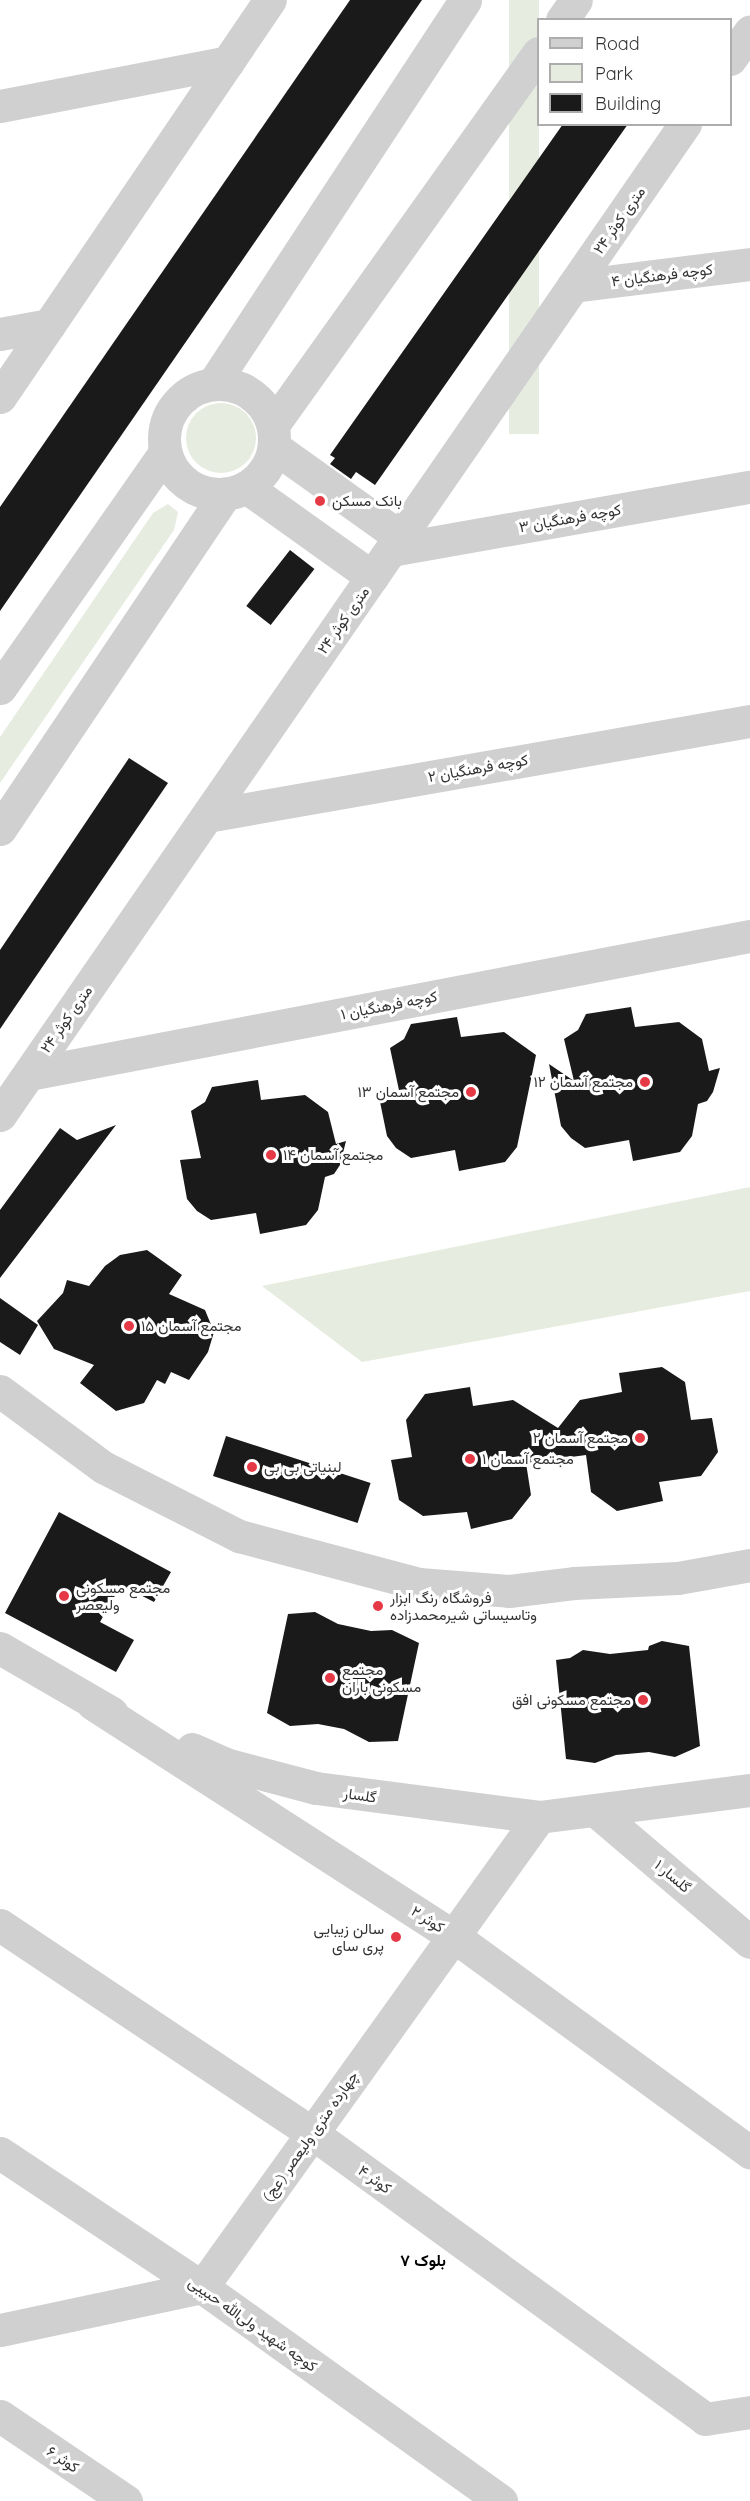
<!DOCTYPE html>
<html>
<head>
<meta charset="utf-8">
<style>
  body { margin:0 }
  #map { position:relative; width:750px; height:2501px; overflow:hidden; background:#fff; font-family:Quicksand,Vazirmatn,sans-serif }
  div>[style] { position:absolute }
  .green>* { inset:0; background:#e6ecdf; transform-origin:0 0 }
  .round { border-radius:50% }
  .building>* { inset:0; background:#1a1a1a; transform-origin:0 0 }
  .street>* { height:33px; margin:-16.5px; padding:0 16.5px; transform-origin:16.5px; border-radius:16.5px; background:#d0d0d0 }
  .street>.ring { margin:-16.5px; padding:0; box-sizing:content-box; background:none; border:33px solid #d0d0d0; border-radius:50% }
  .dots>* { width:16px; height:16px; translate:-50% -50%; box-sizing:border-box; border:3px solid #fff; border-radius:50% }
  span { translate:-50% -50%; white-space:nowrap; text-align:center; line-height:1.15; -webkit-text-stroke:6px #fff; paint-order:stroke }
  .street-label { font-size:15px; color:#333 }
  .poi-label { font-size:15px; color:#333 }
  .left { translate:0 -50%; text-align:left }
  .right { translate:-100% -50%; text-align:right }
  .neighbourhood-label { font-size:16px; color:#000; font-weight:700 }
  .legend { position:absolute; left:537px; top:18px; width:195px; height:108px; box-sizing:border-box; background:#fff; border:2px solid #adadad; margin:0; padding:8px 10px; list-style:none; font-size:18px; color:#333 }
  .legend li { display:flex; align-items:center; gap:12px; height:30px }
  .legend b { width:30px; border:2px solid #adadad }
</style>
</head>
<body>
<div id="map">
  <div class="green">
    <div style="left:509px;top:0;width:30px;height:434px"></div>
    <div class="round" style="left:186px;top:403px;width:70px;height:70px"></div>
    <div style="clip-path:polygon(168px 504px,178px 512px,174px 530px,0 783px,0 737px,153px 513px)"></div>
    <div style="clip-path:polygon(750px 1187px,750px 1291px,362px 1362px,262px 1286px)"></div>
  </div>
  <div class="building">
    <div style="clip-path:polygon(350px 0,422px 0,0 611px,0 507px)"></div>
    <div style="clip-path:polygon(563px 124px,628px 124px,375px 485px,356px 472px,351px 479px,330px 464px,335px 458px,330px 455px)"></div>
    <div style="left:290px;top:550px;width:31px;height:71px;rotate:38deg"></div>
    <div style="clip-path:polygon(129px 758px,168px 783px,0 1029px,0 950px)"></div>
    <div style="clip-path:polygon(631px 1007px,635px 1027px,679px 1022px,702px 1039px,709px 1071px,720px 1068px,713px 1092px,707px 1101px,698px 1104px,692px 1136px,680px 1152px,633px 1161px,629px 1140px,585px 1148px,571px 1138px,561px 1126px,549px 1064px,574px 1081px,564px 1039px,578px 1030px,586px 1014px)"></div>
    <div style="clip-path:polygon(457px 1017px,461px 1037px,504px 1032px,536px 1055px,517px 1147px,505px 1162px,459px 1171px,455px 1150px,411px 1158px,396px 1148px,387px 1136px,379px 1097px,400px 1095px,390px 1048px,404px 1039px,411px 1024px)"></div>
    <div style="clip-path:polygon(258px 1080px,261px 1100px,305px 1095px,328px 1112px,336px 1144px,346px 1141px,340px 1165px,334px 1174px,325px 1177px,318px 1210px,306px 1225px,260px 1234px,256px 1213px,211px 1220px,197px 1211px,187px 1199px,180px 1160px,201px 1158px,191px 1111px,205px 1102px,212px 1087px)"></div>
    <div style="clip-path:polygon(116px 1125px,57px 1203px,0 1278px,0 1210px,60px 1128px,77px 1140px)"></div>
    <div style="clip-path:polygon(147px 1250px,182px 1275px,169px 1294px,205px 1310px,214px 1332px,208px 1352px,189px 1380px,171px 1372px,165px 1384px,157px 1380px,144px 1403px,116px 1411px,80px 1383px,94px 1365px,54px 1349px,37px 1321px,63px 1293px,67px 1280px,89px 1286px,105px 1266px,120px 1255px)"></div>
    <div style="clip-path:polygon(0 1298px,38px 1325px,20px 1355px,0 1342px)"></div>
    <div style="clip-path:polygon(662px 1367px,685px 1382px,691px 1420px,712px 1418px,718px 1452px,701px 1476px,659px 1482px,663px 1501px,617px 1511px,591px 1492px,586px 1455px,526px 1463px,531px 1495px,512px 1519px,471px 1529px,467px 1512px,423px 1516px,399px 1500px,391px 1460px,412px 1457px,406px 1420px,425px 1394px,470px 1387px,473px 1406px,513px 1400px,558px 1428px,580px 1400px,622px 1392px,619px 1373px)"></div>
    <div style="left:226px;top:1436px;width:152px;height:42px;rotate:18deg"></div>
    <div style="clip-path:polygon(59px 1512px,171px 1572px,154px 1602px,121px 1585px,100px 1622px,134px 1640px,116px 1672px,5px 1613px)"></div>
    <div style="clip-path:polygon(315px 1612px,338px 1624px,371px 1631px,392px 1630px,419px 1643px,398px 1741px,369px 1742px,344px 1729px,318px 1724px,290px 1726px,267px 1713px,288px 1614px)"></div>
    <div style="clip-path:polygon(662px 1641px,689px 1646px,700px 1746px,675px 1757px,649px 1752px,616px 1755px,595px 1763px,566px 1759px,556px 1660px,570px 1658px,583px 1650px,610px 1654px,648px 1650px,649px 1646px)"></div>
  </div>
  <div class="street">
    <div style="left:562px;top:20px;width:24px;rotate:-55deg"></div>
    <div style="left:730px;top:59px;width:34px;rotate:-54deg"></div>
    <div style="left:0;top:106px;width:232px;rotate:-10.9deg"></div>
    <div style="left:573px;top:286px;width:178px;rotate:-7.1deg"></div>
    <div style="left:0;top:334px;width:50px;rotate:-10.4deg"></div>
    <div class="ring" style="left:164px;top:384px;width:77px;height:77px"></div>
    <div style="left:213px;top:384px;width:459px;rotate:-56.7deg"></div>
    <div style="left:0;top:397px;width:480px;rotate:-55.8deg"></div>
    <div style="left:273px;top:425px;width:457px;rotate:-54.5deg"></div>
    <div style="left:274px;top:447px;width:155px;rotate:35.5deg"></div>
    <div style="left:246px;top:487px;width:155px;rotate:35.5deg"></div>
    <div style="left:391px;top:550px;width:364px;rotate:-10deg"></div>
    <div style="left:0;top:688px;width:288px;rotate:-55deg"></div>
    <div style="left:207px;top:816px;width:551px;rotate:-9.92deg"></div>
    <div style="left:0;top:829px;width:404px;rotate:-56.1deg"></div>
    <div style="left:29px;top:1074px;width:734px;rotate:-10.84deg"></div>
    <div style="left:0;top:1115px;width:1205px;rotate:-55.35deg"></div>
    <div style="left:0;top:1391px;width:128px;rotate:36.4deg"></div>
    <div style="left:103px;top:1467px;width:153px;rotate:26.9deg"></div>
    <div style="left:239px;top:1536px;width:186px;rotate:14.9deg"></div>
    <div style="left:419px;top:1584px;width:90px;rotate:4.4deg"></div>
    <div style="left:509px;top:1591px;width:65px;rotate:-7deg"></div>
    <div style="left:574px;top:1583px;width:104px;rotate:-2.8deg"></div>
    <div style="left:678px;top:1578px;width:73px;rotate:-10.2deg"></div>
    <div style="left:0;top:1648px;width:129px;rotate:30.1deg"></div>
    <div style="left:93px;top:1704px;width:427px;rotate:32.8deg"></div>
    <div style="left:452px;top:1935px;width:369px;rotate:36.1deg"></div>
    <div style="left:192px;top:1749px;width:36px;rotate:24deg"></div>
    <div style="left:225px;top:1764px;width:94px;rotate:14.8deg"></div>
    <div style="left:316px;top:1788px;width:225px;rotate:7.4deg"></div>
    <div style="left:539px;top:1817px;width:213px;rotate:-7.3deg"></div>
    <div style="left:596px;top:1811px;width:202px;rotate:40.4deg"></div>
    <div style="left:0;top:1925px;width:375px;rotate:33.7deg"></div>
    <div style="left:312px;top:2133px;width:486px;rotate:36deg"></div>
    <div style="left:705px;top:2419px;width:46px;rotate:-8.8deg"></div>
    <div style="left:0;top:2153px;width:242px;rotate:33.6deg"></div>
    <div style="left:202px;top:2287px;width:368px;rotate:35.6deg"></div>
    <div style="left:0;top:2330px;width:207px;rotate:-12deg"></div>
    <div style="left:202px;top:2287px;width:578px;rotate:-54.36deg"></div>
    <div style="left:0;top:2416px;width:152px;rotate:34deg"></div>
  </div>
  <div class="dots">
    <div style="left:320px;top:501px;background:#e63946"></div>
    <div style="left:645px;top:1082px;background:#e63946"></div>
    <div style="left:471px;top:1092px;background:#e63946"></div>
    <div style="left:271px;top:1155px;background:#e63946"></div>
    <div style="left:129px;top:1326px;background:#e63946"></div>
    <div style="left:640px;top:1438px;background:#e63946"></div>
    <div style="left:470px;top:1459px;background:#e63946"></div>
    <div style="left:252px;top:1467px;background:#e63946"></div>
    <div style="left:64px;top:1596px;background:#e63946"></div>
    <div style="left:378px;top:1606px;background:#e63946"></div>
    <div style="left:330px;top:1678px;background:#e63946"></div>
    <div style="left:643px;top:1700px;background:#e63946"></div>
    <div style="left:396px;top:1937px;background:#e63946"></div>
  </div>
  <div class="street-label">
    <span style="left:619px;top:220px;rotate:-55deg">۲۴ متری کوثر</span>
    <span style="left:662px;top:275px;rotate:-7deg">کوچه فرهنگیان ۴</span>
    <span style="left:570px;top:518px;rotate:-10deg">کوچه فرهنگیان ۳</span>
    <span style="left:343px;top:620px;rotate:-55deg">۲۴ متری کوثر</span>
    <span style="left:478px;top:768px;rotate:-10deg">کوچه فرهنگیان ۲</span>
    <span style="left:389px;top:1005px;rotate:-11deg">کوچه فرهنگیان ۱</span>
    <span style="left:66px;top:1019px;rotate:-55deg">۲۴ متری کوثر</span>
    <span style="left:360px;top:1795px;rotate:8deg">گلسار</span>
    <span style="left:673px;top:1876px;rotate:40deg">گلسار ۱</span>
    <span style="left:428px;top:1919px;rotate:33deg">کوثر ۲</span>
    <span style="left:310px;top:2136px;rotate:-55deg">چهارده متری ولیعصر (عج)</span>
    <span style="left:375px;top:2179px;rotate:36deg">کوثر ۴</span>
    <span style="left:253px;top:2324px;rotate:35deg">کوچه شهید ولی‌الله حبیبی</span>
    <span style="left:63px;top:2459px;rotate:34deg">کوثر ۶</span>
  </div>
  <div class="poi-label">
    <span class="left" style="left:332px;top:501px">بانک مسکن</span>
    <span class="right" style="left:633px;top:1082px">مجتمع آسمان ۱۲</span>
    <span class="right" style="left:459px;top:1092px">مجتمع آسمان ۱۳</span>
    <span class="left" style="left:283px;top:1155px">مجتمع آسمان ۱۴</span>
    <span class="left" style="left:141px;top:1326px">مجتمع آسمان ۱۵</span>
    <span class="right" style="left:628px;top:1438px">مجتمع آسمان ۲</span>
    <span class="left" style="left:482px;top:1459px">مجتمع آسمان ۱</span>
    <span class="left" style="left:264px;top:1467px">لبنیاتی بی بی</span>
    <span class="left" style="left:76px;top:1596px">مجتمع مسکونی<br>ولیعصر</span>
    <span class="left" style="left:390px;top:1606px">فروشگاه رنگ ابزار<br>وتاسیساتی شیرمحمدزاده</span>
    <span class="left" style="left:342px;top:1678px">مجتمع<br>مسکونی باران</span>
    <span class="right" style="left:631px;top:1700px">مجتمع مسکونی افق</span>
    <span class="right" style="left:384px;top:1937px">سالن زیبایی<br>پری سای</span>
  </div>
  <div class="neighbourhood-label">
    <span style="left:423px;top:2260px">بلوک ۷</span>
  </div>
  <ul class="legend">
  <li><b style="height:8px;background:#d0d0d0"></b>Road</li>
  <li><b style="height:16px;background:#e6ecdf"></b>Park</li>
  <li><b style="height:16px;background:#1a1a1a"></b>Building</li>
  </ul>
</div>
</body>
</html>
